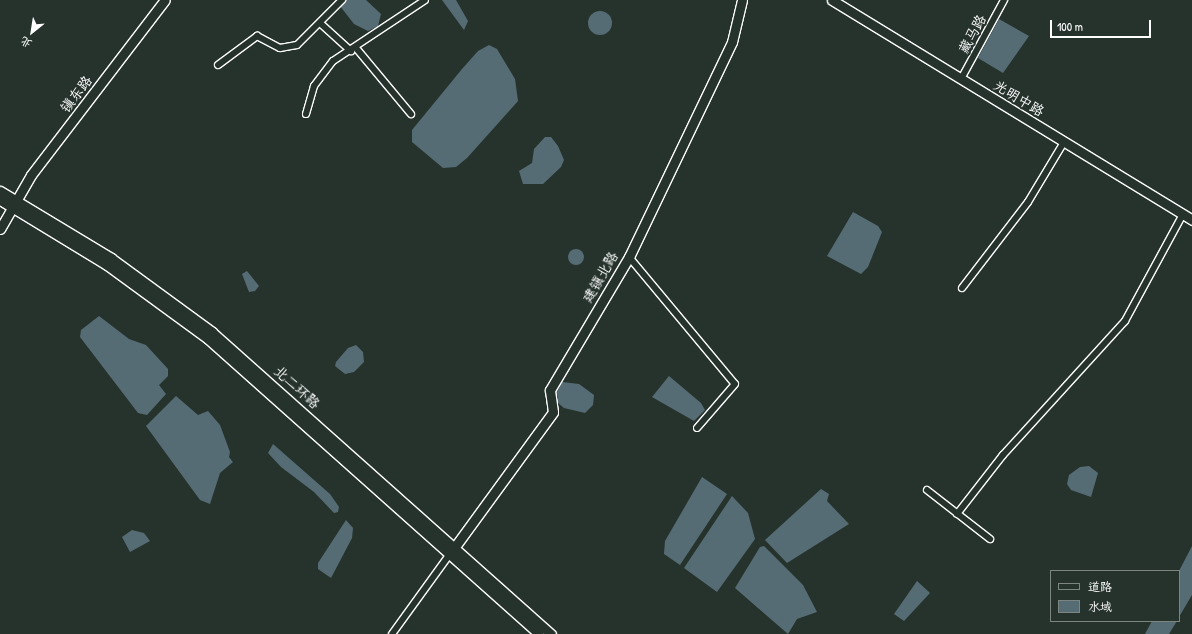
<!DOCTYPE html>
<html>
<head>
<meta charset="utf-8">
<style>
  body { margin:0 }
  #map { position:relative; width:1192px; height:634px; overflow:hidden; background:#26332d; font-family:"Patrick Hand","LXGW WenKai TC",sans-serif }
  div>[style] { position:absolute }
  .water>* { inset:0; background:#566c74 }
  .round { border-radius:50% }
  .roads { filter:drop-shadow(1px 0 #fff) drop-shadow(-1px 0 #fff) drop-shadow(0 1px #fff) drop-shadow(0 -1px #fff) }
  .street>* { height:6px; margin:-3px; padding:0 3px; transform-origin:3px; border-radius:3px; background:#26332d }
  .secondary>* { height:9px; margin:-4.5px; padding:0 4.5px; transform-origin:4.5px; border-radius:4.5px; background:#26332d }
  span { translate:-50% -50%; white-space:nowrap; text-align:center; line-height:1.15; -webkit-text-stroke:4px #26332d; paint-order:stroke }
  .street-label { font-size:14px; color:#fff }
  .legend { position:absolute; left:1050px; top:570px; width:130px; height:52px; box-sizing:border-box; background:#26332d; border:1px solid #7d8581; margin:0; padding:5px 7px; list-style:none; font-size:12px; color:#fff }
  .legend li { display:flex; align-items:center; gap:8px; height:20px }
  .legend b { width:20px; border:1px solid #7d8581 }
  .north { position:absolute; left:12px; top:12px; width:40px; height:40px; -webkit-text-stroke:3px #26332d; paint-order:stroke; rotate:210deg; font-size:11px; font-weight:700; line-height:16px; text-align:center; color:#fff }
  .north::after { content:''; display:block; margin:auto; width:14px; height:18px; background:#fff; clip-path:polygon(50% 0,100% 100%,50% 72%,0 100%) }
  .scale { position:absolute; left:1050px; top:20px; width:101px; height:18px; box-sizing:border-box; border:2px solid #fff; border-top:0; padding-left:5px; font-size:12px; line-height:14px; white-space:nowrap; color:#fff; -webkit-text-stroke:3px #26332d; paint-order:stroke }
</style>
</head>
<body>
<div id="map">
  <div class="water">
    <div style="clip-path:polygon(346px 0,366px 0,381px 14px,378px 26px,368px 31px,354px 24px,340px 6px)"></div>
    <div style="clip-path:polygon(442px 0,456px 0,468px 21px,464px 30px)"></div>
    <div class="round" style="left:588px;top:11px;width:24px;height:24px"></div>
    <div style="clip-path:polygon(999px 19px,1029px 36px,1003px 73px,978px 58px)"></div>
    <div style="clip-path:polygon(489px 45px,497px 49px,515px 79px,518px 101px,467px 158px,456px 167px,443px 168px,412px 142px,412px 130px,462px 69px,478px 51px)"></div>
    <div style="clip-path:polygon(545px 137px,551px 137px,558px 146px,564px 160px,561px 167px,543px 184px,523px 184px,519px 171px,532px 163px,534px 149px)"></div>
    <div style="clip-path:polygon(853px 212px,878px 226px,882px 232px,868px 267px,861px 274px,827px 256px)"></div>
    <div class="round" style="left:568px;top:249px;width:16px;height:16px"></div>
    <div style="clip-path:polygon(247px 271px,259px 286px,255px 291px,249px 292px,242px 274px)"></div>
    <div style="clip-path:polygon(99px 316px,129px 339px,146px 345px,168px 369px,168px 376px,159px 385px,166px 394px,147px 415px,138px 413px,80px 337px,81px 330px)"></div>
    <div style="clip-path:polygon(356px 345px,363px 352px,364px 362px,354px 372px,345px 374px,335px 366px,336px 362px,348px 348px)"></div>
    <div style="clip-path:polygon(669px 376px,701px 403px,705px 410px,694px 421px,652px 397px)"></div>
    <div style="clip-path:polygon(562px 382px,579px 384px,594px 395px,593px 405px,585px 413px,564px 408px,558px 403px,557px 392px)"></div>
    <div style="clip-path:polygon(176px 396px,198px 415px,208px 411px,220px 425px,230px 452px,229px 457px,233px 462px,220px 473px,210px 504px,200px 500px,146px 426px)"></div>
    <div style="clip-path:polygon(273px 444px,330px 494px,339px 507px,338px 512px,334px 513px,314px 492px,281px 467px,268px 453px)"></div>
    <div style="clip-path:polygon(1089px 466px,1098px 473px,1091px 497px,1071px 490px,1067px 484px,1069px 475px,1080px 467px)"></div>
    <div style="clip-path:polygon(702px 477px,727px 494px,680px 565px,664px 554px,665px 541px)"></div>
    <div style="clip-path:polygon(821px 489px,829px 494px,827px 501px,849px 524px,787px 563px,765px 540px)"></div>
    <div style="clip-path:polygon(732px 496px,748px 513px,755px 539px,717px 592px,684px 568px)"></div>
    <div style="clip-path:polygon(346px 520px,353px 528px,352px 538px,331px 578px,318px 569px,318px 563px)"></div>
    <div style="clip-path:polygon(132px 530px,144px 533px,150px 541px,130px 552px,122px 537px)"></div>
    <div style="clip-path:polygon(764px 546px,803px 585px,817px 612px,797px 619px,788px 634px,735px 588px,760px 547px)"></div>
    <div style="clip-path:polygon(1192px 546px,1192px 595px,1179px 617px,1179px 571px)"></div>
    <div style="clip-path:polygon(917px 581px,930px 593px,904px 621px,894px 614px)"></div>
    <div style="clip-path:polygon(1152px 621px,1177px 621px,1169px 634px,1145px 634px)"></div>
  </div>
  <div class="roads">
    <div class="street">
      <div style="left:320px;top:23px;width:42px;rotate:42.1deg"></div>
      <div style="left:356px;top:48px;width:86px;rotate:50.2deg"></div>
      <div style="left:218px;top:65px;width:49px;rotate:-36.6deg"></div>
      <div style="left:257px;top:36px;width:26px;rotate:28deg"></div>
      <div style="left:280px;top:48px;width:17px;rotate:-10deg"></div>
      <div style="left:297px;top:45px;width:64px;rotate:-45deg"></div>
      <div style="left:961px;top:79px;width:90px;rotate:-61.4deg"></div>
      <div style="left:306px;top:114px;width:29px;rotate:-74deg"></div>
      <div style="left:314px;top:86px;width:31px;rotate:-53deg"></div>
      <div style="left:333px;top:61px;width:110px;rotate:-33.5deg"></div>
      <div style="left:629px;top:257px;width:165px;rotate:50.2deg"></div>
      <div style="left:735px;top:384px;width:58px;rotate:130.8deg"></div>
      <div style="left:962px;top:288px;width:108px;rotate:-52.5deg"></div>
      <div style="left:1028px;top:202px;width:70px;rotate:-59deg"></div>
      <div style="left:927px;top:490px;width:80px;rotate:37.9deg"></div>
      <div style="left:957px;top:514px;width:75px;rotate:-52.1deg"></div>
      <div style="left:1003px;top:455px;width:181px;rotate:-47.7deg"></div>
      <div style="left:1125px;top:321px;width:122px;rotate:-61.5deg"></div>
      <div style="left:392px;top:634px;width:99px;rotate:-54.1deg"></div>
    </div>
    <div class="secondary">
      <div style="left:832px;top:0;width:422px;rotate:31.4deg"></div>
      <div style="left:0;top:191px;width:130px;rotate:31.1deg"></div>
      <div style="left:111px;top:258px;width:125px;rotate:36.2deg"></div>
      <div style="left:212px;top:332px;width:454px;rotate:41.7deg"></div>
      <div style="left:0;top:200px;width:125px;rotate:31.3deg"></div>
      <div style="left:107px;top:265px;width:125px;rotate:36.2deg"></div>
      <div style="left:208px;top:339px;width:443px;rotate:41.7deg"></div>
      <div style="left:0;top:229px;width:62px;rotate:-60.1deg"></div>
      <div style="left:31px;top:175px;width:220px;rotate:-52.6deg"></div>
      <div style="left:454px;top:548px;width:168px;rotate:-53.9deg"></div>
      <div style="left:553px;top:412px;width:22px;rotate:-98deg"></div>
      <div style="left:550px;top:390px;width:155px;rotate:-59.3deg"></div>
      <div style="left:629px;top:257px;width:238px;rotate:-64.4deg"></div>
      <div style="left:732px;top:42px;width:43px;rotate:-76.6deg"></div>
    </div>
  </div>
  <div class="street-label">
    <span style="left:972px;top:34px;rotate:-62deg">藏马路</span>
    <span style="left:76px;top:94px;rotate:-53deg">镇东路</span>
    <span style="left:1019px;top:98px;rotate:31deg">光明中路</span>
    <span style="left:600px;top:277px;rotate:-60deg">建镇北路</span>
    <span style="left:297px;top:387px;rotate:42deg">北二环路</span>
  </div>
  <ul class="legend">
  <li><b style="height:5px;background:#26332d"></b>道路</li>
  <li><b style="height:11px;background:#566c74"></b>水域</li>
  </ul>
  <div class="north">北</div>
  <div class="scale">100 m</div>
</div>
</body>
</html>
